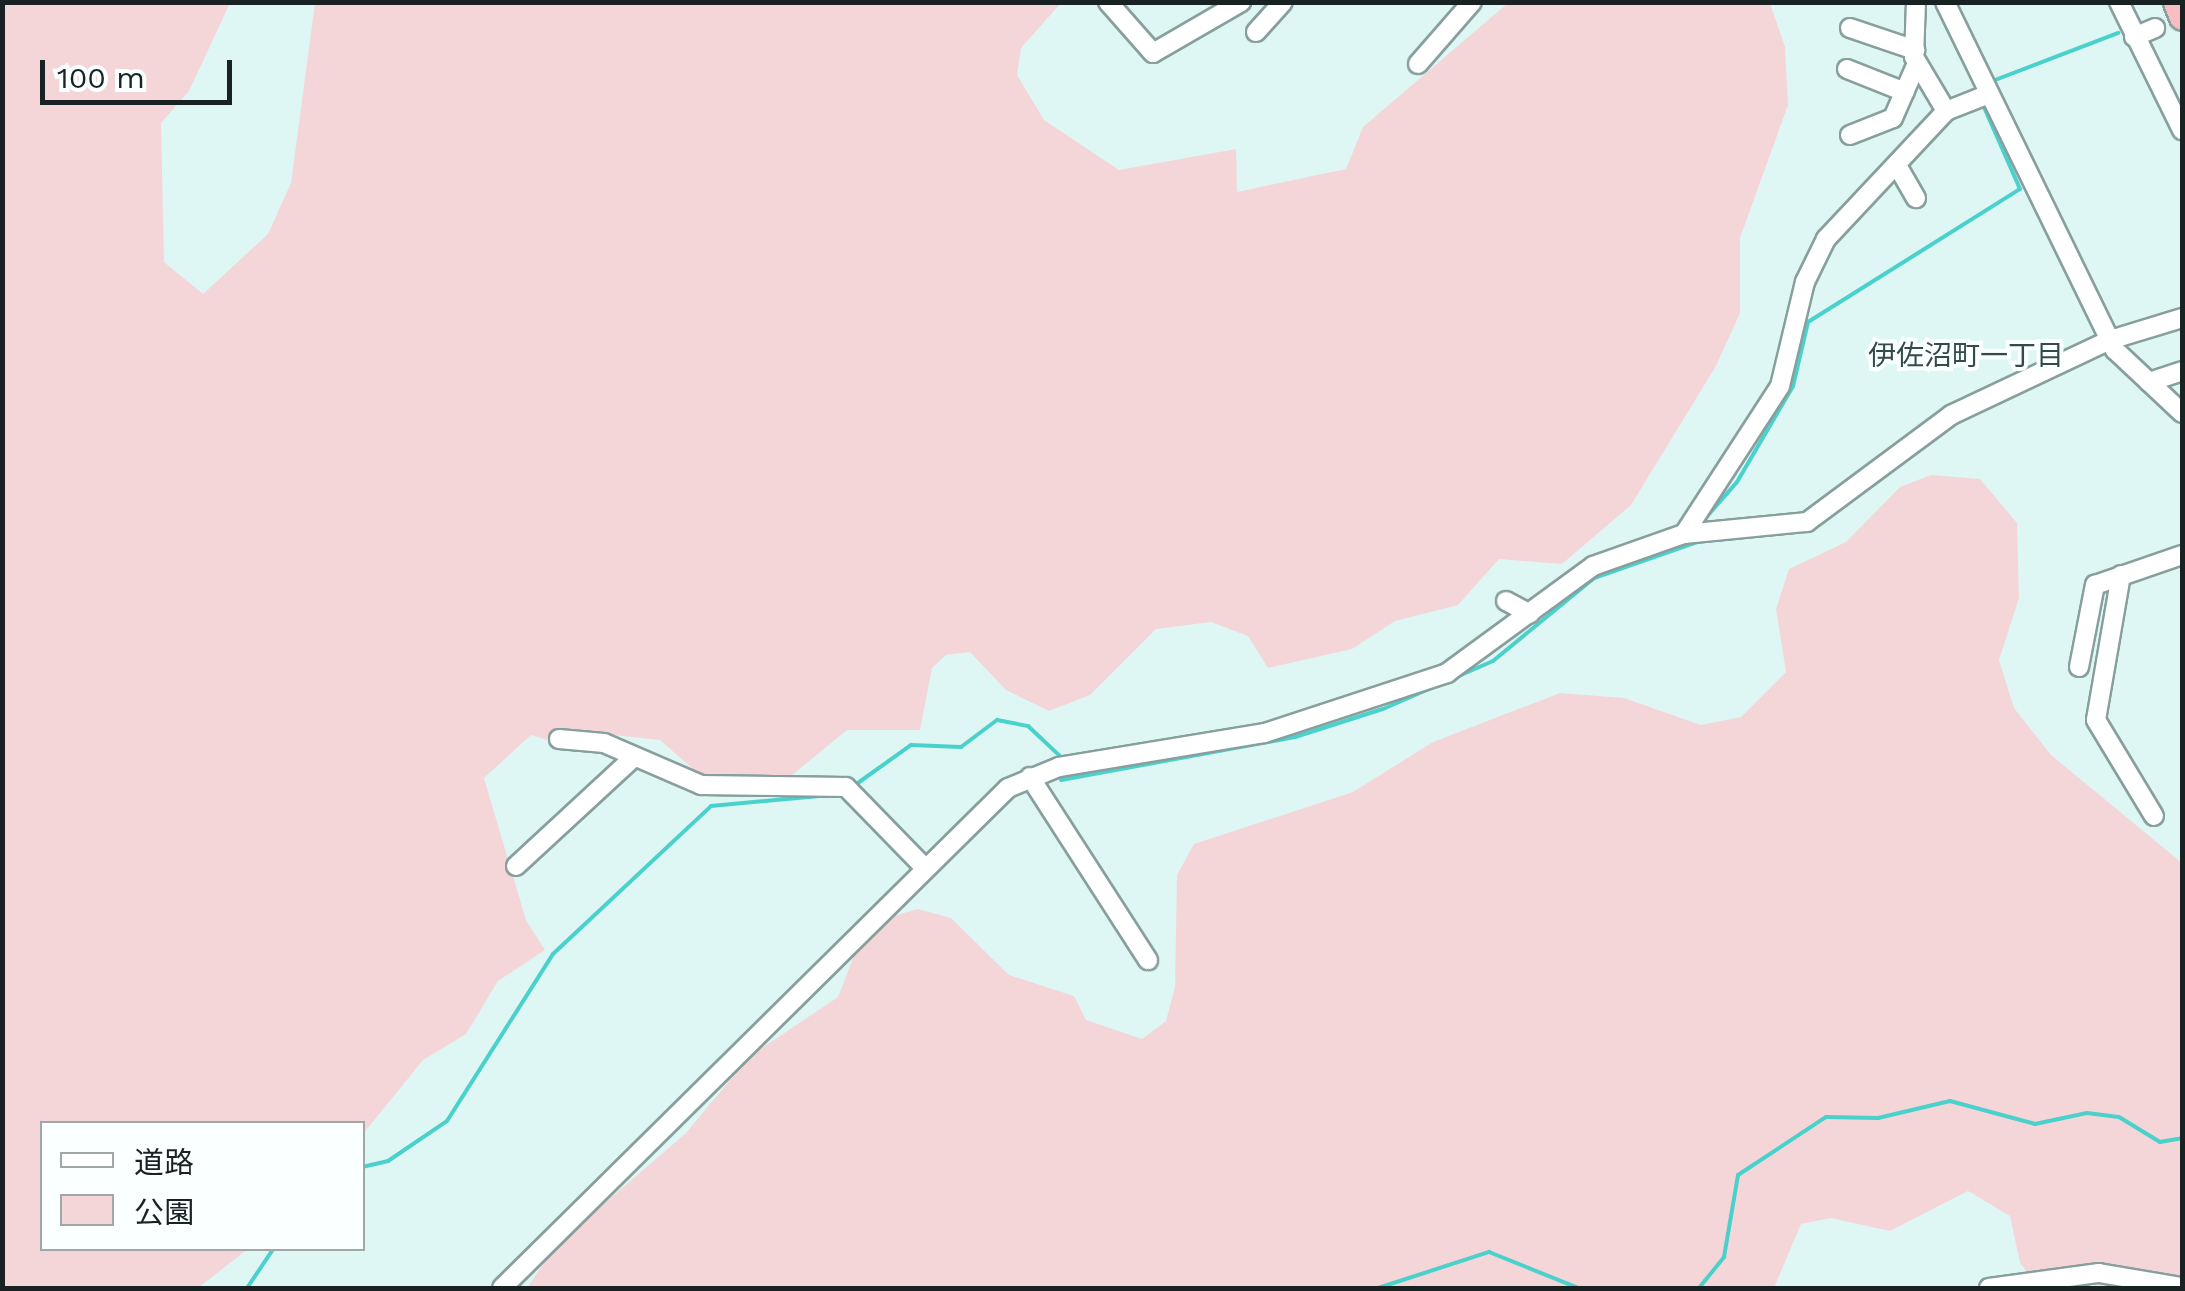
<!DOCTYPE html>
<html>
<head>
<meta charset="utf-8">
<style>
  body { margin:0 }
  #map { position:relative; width:2185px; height:1291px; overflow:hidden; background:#def7f5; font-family:"Work Sans","Noto Sans JP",sans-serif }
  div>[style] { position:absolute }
  .green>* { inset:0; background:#f5d6d8 }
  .stream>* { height:4px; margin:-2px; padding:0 2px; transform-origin:2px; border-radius:2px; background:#4ad1cb }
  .roads { filter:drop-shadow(2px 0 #879f9d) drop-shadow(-2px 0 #879f9d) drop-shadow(0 2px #879f9d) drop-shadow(0 -2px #879f9d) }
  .minor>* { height:18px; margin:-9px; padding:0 9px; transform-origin:9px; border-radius:9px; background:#fff }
  .highway>* { height:25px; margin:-12.5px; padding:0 12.5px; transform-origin:12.5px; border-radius:12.5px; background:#fabdc1 }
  span { translate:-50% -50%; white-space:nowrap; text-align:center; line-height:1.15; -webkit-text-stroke:8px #faffff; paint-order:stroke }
  .neighbourhood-label { font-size:28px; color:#354b49 }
  .frame { position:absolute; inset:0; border:5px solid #192222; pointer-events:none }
  .legend { position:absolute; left:40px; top:1121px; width:325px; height:130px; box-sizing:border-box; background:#faffff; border:2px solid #a0a7a7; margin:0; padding:12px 18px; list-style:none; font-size:30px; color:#192222 }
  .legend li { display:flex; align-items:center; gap:20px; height:50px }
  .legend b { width:50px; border:2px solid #a0a7a7 }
  .scale { position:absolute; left:40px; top:60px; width:192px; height:45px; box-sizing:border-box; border:5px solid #192222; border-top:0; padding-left:12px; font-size:30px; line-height:35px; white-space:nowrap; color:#192222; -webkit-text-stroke:8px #faffff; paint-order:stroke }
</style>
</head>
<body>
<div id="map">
  <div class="green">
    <div style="clip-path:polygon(3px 3px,230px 3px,189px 91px,161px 123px,164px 262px,203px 294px,268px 234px,291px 183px,315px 3px,1061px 3px,1021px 48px,1017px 75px,1044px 120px,1119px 170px,1236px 149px,1237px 192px,1346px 169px,1363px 127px,1508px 3px,1770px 3px,1785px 47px,1788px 105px,1740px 238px,1740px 313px,1716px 366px,1631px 505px,1562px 564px,1499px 559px,1458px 605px,1395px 621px,1352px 649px,1268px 668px,1248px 636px,1211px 622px,1156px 629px,1090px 695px,1049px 711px,1006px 690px,970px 652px,946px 655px,932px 668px,920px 730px,847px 730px,786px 780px,702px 777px,660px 740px,604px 734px,561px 744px,531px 735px,484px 778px,526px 920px,545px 950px,498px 981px,466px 1034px,423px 1060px,363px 1134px,362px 1124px,42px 1124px,42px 1248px,248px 1249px,198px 1288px,3px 1288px)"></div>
    <div style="clip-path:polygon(1931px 475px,1980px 479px,2017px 523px,2019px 598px,1999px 660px,2014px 708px,2051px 755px,2182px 863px,2182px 1288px,2036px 1283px,2020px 1263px,2010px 1216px,1968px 1191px,1890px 1231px,1831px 1218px,1801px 1224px,1774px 1288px,527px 1288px,556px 1245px,686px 1133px,750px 1056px,838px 997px,859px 943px,893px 916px,918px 909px,951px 918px,1009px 975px,1074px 996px,1086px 1020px,1142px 1039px,1166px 1021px,1175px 987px,1177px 875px,1194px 844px,1353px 792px,1433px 742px,1560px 693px,1624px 698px,1701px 725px,1741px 717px,1786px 672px,1776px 609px,1789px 569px,1846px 542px,1900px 487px)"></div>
  </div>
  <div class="stream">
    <div style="left:1995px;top:80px;width:132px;rotate:-20.9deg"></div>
    <div style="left:1702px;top:522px;width:53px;rotate:-48.8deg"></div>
    <div style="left:1737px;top:482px;width:111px;rotate:-59.7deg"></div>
    <div style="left:1793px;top:386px;width:66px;rotate:-76.8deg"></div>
    <div style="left:1808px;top:322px;width:250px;rotate:-32.1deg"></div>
    <div style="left:2020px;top:189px;width:90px;rotate:-113.7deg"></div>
    <div style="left:1061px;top:780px;width:238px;rotate:-10.4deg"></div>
    <div style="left:1295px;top:737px;width:92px;rotate:-17.7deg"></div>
    <div style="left:1383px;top:709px;width:120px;rotate:-23.6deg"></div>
    <div style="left:1493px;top:661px;width:131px;rotate:-39.4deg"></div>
    <div style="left:1594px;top:578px;width:119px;rotate:-19.2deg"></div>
    <div style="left:855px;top:785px;width:69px;rotate:-35.5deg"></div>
    <div style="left:911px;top:745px;width:50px;rotate:2.3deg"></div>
    <div style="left:961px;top:747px;width:45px;rotate:-36.9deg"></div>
    <div style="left:997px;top:720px;width:32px;rotate:11deg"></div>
    <div style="left:1028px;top:726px;width:44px;rotate:43.2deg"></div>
    <div style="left:362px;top:1167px;width:27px;rotate:-13deg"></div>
    <div style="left:388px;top:1161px;width:71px;rotate:-34.1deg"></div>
    <div style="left:447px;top:1121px;width:198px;rotate:-57.6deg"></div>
    <div style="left:553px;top:954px;width:216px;rotate:-43.1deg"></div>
    <div style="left:711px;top:806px;width:120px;rotate:-5.3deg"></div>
    <div style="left:247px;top:1288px;width:48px;rotate:-56deg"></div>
    <div style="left:1378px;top:1288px;width:117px;rotate:-18deg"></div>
    <div style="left:1489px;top:1252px;width:96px;rotate:22deg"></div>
    <div style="left:1699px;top:1288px;width:40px;rotate:-51deg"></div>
    <div style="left:1724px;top:1257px;width:83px;rotate:-80.3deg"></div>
    <div style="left:1738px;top:1175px;width:105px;rotate:-33.4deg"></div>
    <div style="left:1826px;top:1117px;width:52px;rotate:1.1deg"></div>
    <div style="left:1878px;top:1118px;width:74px;rotate:-13.3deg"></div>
    <div style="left:1950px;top:1101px;width:88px;rotate:15.1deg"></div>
    <div style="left:2035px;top:1124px;width:53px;rotate:-11.9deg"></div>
    <div style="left:2087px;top:1113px;width:32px;rotate:7deg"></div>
    <div style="left:2119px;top:1117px;width:48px;rotate:31.4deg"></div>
    <div style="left:2160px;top:1142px;width:22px;rotate:-10deg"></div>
  </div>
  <div class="roads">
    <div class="minor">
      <div style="left:1108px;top:2px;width:68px;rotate:48.6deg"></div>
      <div style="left:1153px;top:53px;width:102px;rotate:-30.1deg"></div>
      <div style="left:1916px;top:2px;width:55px;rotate:92.1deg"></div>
      <div style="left:1914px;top:57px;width:63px;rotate:59.3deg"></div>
      <div style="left:1945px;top:2px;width:387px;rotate:64deg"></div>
      <div style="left:2115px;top:350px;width:92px;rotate:43.2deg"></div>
      <div style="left:2119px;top:2px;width:143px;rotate:63.8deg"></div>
      <div style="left:1850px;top:28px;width:69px;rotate:18.7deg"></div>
      <div style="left:1256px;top:32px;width:40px;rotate:-48deg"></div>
      <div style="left:2134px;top:37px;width:23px;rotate:-23deg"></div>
      <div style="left:1418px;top:64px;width:82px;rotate:-48.9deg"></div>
      <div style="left:1847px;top:69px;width:62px;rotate:21.6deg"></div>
      <div style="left:1850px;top:135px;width:46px;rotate:-21.6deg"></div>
      <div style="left:1893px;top:118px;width:60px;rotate:-66.4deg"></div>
      <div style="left:1898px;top:167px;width:36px;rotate:60deg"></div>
      <div style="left:2149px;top:382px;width:35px;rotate:-18deg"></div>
      <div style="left:1684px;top:534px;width:176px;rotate:-57deg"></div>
      <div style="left:1780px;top:386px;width:107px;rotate:-76.5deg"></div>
      <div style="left:1805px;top:282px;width:48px;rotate:-64deg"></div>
      <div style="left:1826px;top:239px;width:175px;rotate:-46.8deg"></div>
      <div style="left:1946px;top:111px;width:46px;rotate:-21.6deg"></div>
      <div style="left:2121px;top:575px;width:147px;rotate:99.8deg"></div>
      <div style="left:2096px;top:720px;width:112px;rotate:58.9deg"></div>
      <div style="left:1506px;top:601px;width:27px;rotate:28deg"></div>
      <div style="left:2079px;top:667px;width:84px;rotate:-79deg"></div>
      <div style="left:2095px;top:585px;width:92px;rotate:-19deg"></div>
      <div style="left:559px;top:739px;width:45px;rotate:5.1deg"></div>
      <div style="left:604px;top:743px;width:106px;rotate:23.4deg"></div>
      <div style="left:701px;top:785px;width:145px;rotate:0.8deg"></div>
      <div style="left:846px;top:787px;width:110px;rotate:45.7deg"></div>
      <div style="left:1030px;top:777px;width:218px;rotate:57.2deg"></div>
      <div style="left:516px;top:866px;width:159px;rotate:-42.7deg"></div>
      <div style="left:502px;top:1288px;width:711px;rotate:-44.66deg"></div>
      <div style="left:1008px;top:788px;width:55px;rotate:-22.4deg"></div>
      <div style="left:1059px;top:767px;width:209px;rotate:-9.4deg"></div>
      <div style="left:1265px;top:733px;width:192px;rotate:-18.2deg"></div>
      <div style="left:1447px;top:673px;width:181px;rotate:-36.2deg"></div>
      <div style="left:1593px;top:566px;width:96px;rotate:-19.4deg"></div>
      <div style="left:1684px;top:534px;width:124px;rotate:-5.6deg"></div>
      <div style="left:1807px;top:522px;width:179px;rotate:-36.6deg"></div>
      <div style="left:1951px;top:415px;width:176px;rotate:-25.3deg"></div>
      <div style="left:2110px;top:340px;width:75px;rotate:-17deg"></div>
      <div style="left:1989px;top:1288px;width:111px;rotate:-7.8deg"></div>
      <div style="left:2099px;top:1273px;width:84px;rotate:9.6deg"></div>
    </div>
    <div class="highway">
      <div style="left:2176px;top:2px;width:16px;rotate:68deg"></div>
    </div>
  </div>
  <div class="neighbourhood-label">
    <span style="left:1966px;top:356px">伊佐沼町一丁目</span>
  </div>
  <div class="frame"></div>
  <ul class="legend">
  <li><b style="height:12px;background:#fff"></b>道路</li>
  <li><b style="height:28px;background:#f5d6d8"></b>公園</li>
  </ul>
  <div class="scale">100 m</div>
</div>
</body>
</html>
